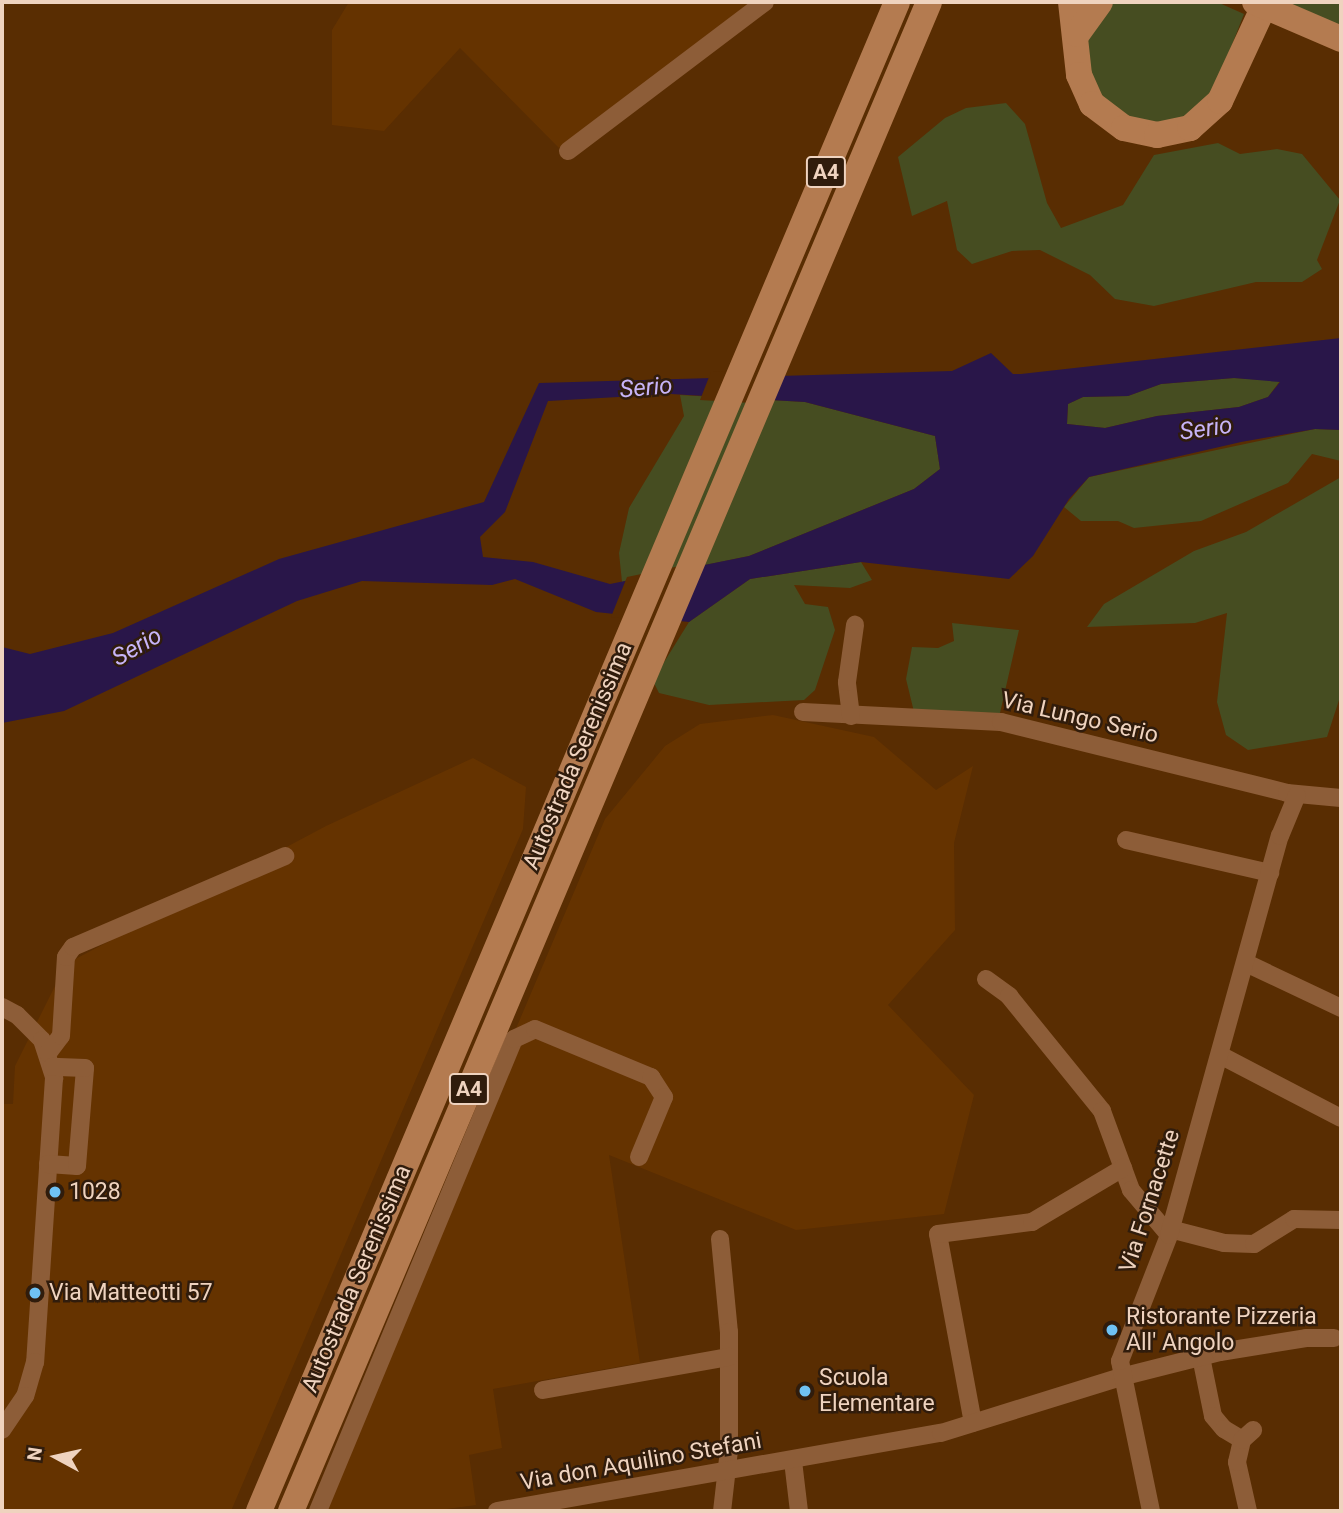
<!DOCTYPE html>
<html>
<head>
<meta charset="utf-8">
<style>
  body { margin:0 }
  #map { position:relative; width:1343px; height:1513px; overflow:hidden; background:#592d02; font-family:Roboto,sans-serif }
  div>[style] { position:absolute }
  .built>* { inset:0; background:#653300 }
  .green>* { inset:0; background:#464d21 }
  .water>* { inset:0; background:#291649 }
  .pier>* { inset:0; background:#592d02 }
  .minor>* { height:18px; margin:-9px; padding:0 9px; transform-origin:9px; border-radius:9px; background:#8d5d38 }
  .highway>* { height:26px; margin:-13px; padding:0 13px; transform-origin:13px; border-radius:13px; background:#b47b50 }
  .dots>* { width:19px; height:19px; translate:-50% -50%; box-sizing:border-box; border:4px solid #301c0c; border-radius:50% }
  span { translate:-50% -50%; white-space:nowrap; text-align:center; line-height:1.15; -webkit-text-stroke:5px #301c0c; paint-order:stroke }
  .shield-label span { padding:2px 5px; background:#301c0c; border:2px solid; border-radius:5px; -webkit-text-stroke-width:0 }
  .shield-label { font-size:21px; color:#efd3bf; font-weight:700 }
  .street-label { font-size:23px; color:#efd3bf }
  .poi-label { font-size:23px; color:#efd3bf }
  .left { translate:0 -50%; text-align:left }
  .water-label { font-size:24px; color:#c7b4f8; font-style:italic }
  .frame { position:absolute; inset:0; border:4px solid #efd3bf; pointer-events:none }
  .north { position:absolute; left:21px; top:1422px; width:70px; height:70px; -webkit-text-stroke:5px #301c0c; paint-order:stroke; rotate:278deg; font-size:19px; font-weight:700; line-height:28px; text-align:center; color:#efd3bf }
  .north::after { content:''; display:block; margin:auto; width:24px; height:32px; background:#efd3bf; clip-path:polygon(50% 0,100% 100%,50% 72%,0 100%) }
</style>
</head>
<body>
<div id="map">
  <div class="built">
    <div style="clip-path:polygon(349px 2px,758px 2px,747px 15px,559px 148px,460px 48px,384px 131px,332px 125px,332px 30px)"></div>
    <div style="clip-path:polygon(773px 715px,874px 737px,936px 790px,973px 766px,954px 843px,955px 930px,888px 1005px,974px 1095px,944px 1214px,796px 1230px,609px 1155px,640px 1363px,493px 1389px,502px 1448px,469px 1455px,476px 1505px,432px 1511px,311px 1511px,605px 819px,665px 746px,700px 724px)"></div>
    <div style="clip-path:polygon(473px 758px,526px 787px,523px 829px,231px 1511px,2px 1511px,2px 1104px,13px 1104px,15px 1066px,66px 964px,326px 826px)"></div>
  </div>
  <div class="green">
    <div style="clip-path:polygon(1108px 2px,1217px 2px,1244px 14px,1214px 91px,1194px 114px,1160px 125px,1122px 117px,1092px 87px,1087px 35px)"></div>
    <div style="clip-path:polygon(1283px 2px,1341px 2px,1341px 27px)"></div>
    <div style="clip-path:polygon(1006px 103px,1025px 124px,1047px 203px,1061px 228px,1123px 205px,1154px 155px,1218px 143px,1240px 154px,1277px 149px,1302px 154px,1340px 200px,1317px 260px,1322px 269px,1302px 282px,1256px 282px,1154px 306px,1115px 299px,1090px 275px,1040px 250px,1012px 251px,972px 264px,957px 250px,947px 201px,912px 216px,898px 157px,945px 118px,966px 108px)"></div>
    <div style="clip-path:polygon(1234px 378px,1280px 381px,1268px 397px,1239px 407px,1157px 416px,1105px 428px,1067px 424px,1068px 404px,1083px 397px,1128px 396px,1161px 384px)"></div>
    <div style="clip-path:polygon(680px 395px,805px 402px,935px 436px,940px 469px,914px 489px,749px 556px,622px 582px,619px 553px,629px 508px,684px 416px)"></div>
    <div style="clip-path:polygon(1315px 429px,1341px 430px,1341px 461px,1312px 454px,1288px 483px,1201px 521px,1134px 528px,1118px 521px,1081px 521px,1064px 507px,1089px 477px)"></div>
    <div style="clip-path:polygon(1341px 477px,1341px 694px,1327px 737px,1248px 750px,1226px 735px,1217px 702px,1227px 613px,1195px 623px,1087px 627px,1104px 604px,1194px 551px,1246px 532px)"></div>
    <div style="clip-path:polygon(861px 562px,872px 580px,850px 588px,794px 585px,805px 604px,828px 607px,835px 630px,815px 690px,804px 700px,709px 705px,659px 693px,654px 683px,658px 672px,689px 622px,750px 579px)"></div>
    <div style="clip-path:polygon(952px 623px,1019px 630px,1000px 713px,914px 712px,906px 679px,912px 647px,938px 648px,954px 641px)"></div>
  </div>
  <div class="water">
    <div style="clip-path:polygon(evenodd,1341px 338px,1341px 430px,1315px 429px,1241px 442px,1089px 477px,1069px 499px,1033px 556px,1009px 579px,861px 562px,750px 579px,689px 622px,596px 612px,515px 579px,492px 585px,362px 581px,297px 601px,64px 711px,2px 723px,2px 647px,30px 654px,113px 633px,279px 559px,484px 502px,539px 383px,952px 371px,991px 353px,1013px 374px,1021px 374px,1341px 338px,1234px 378px,1280px 382px,1268px 397px,1239px 407px,1157px 416px,1105px 428px,1067px 424px,1068px 404px,1083px 397px,1128px 396px,1161px 384px,1234px 378px,1341px 338px,671px 394px,805px 402px,935px 436px,940px 469px,914px 489px,749px 556px,610px 584px,533px 562px,483px 557px,480px 537px,505px 512px,548px 401px,671px 394px)"></div>
  </div>
  <div class="pier">
    <div style="clip-path:polygon(783px 371px,770px 404px,700px 400px,711px 372px)"></div>
    <div style="clip-path:polygon(704px 561px,678px 624px,611px 617px,627px 577px)"></div>
  </div>
  <div class="minor">
    <div style="left:568px;top:151px;width:247px;rotate:-37.1deg"></div>
    <div style="left:803px;top:712px;width:198px;rotate:2.9deg"></div>
    <div style="left:1001px;top:722px;width:295px;rotate:13.9deg"></div>
    <div style="left:1287px;top:793px;width:54px;rotate:5.3deg"></div>
    <div style="left:851px;top:716px;width:34px;rotate:-97deg"></div>
    <div style="left:847px;top:682px;width:58px;rotate:-82deg"></div>
    <div style="left:1126px;top:840px;width:148px;rotate:12.9deg"></div>
    <div style="left:1246px;top:963px;width:105px;rotate:25.3deg"></div>
    <div style="left:986px;top:979px;width:29px;rotate:36deg"></div>
    <div style="left:1009px;top:996px;width:148px;rotate:51deg"></div>
    <div style="left:1102px;top:1111px;width:84px;rotate:69.8deg"></div>
    <div style="left:1131px;top:1190px;width:59px;rotate:49.8deg"></div>
    <div style="left:2px;top:1007px;width:17px;rotate:28deg"></div>
    <div style="left:17px;top:1015px;width:35px;rotate:45deg"></div>
    <div style="left:42px;top:1040px;width:40px;rotate:72deg"></div>
    <div style="left:54px;top:1078px;width:285px;rotate:93.8deg"></div>
    <div style="left:35px;top:1362px;width:35px;rotate:106deg"></div>
    <div style="left:25px;top:1396px;width:41px;rotate:124.1deg"></div>
    <div style="left:48px;top:1053px;width:21px;rotate:-53deg"></div>
    <div style="left:61px;top:1036px;width:79px;rotate:-86.4deg"></div>
    <div style="left:66px;top:957px;width:12px;rotate:-55deg"></div>
    <div style="left:73px;top:947px;width:231px;rotate:-23.2deg"></div>
    <div style="left:1220px;top:1055px;width:136px;rotate:27.5deg"></div>
    <div style="left:48px;top:1164px;width:29px;rotate:4deg"></div>
    <div style="left:77px;top:1166px;width:98px;rotate:-85.3deg"></div>
    <div style="left:85px;top:1068px;width:33px;rotate:-178deg"></div>
    <div style="left:1170px;top:1229px;width:56px;rotate:14.5deg"></div>
    <div style="left:1224px;top:1243px;width:30px;rotate:2deg"></div>
    <div style="left:1254px;top:1244px;width:47px;rotate:-32deg"></div>
    <div style="left:1294px;top:1219px;width:47px;rotate:1.2deg"></div>
    <div style="left:720px;top:1239px;width:93px;rotate:84.5deg"></div>
    <div style="left:729px;top:1332px;width:118px;rotate:90deg"></div>
    <div style="left:729px;top:1450px;width:61px;rotate:96.5deg"></div>
    <div style="left:1201px;top:1357px;width:60px;rotate:78.5deg"></div>
    <div style="left:1213px;top:1416px;width:17px;rotate:50deg"></div>
    <div style="left:1224px;top:1429px;width:21px;rotate:31deg"></div>
    <div style="left:543px;top:1390px;width:189px;rotate:-10.1deg"></div>
    <div style="left:973px;top:1423px;width:192px;rotate:-100.5deg"></div>
    <div style="left:938px;top:1234px;width:95px;rotate:-7.3deg"></div>
    <div style="left:1032px;top:1222px;width:106px;rotate:-30.7deg"></div>
    <div style="left:793px;top:1461px;width:50px;rotate:83.2deg"></div>
    <div style="left:318px;top:1511px;width:511px;rotate:-67.45deg"></div>
    <div style="left:514px;top:1039px;width:23px;rotate:-25deg"></div>
    <div style="left:535px;top:1029px;width:126px;rotate:22.5deg"></div>
    <div style="left:651px;top:1077px;width:24px;rotate:57deg"></div>
    <div style="left:664px;top:1097px;width:65px;rotate:112.6deg"></div>
    <div style="left:497px;top:1511px;width:451px;rotate:-10deg"></div>
    <div style="left:941px;top:1433px;width:189px;rotate:-17.3deg"></div>
    <div style="left:1121px;top:1377px;width:102px;rotate:-14.2deg"></div>
    <div style="left:1220px;top:1352px;width:87px;rotate:-9.2deg"></div>
    <div style="left:1306px;top:1338px;width:28px"></div>
    <div style="left:1151px;top:1511px;width:153px;rotate:-101.7deg"></div>
    <div style="left:1120px;top:1361px;width:135px;rotate:-68.7deg"></div>
    <div style="left:1169px;top:1235px;width:414px;rotate:-74.5deg"></div>
    <div style="left:1280px;top:836px;width:44px;rotate:-67.5deg"></div>
    <div style="left:1248px;top:1511px;width:50px;rotate:-102.7deg"></div>
    <div style="left:1237px;top:1462px;width:23px;rotate:-77deg"></div>
    <div style="left:1242px;top:1440px;width:15px;rotate:-42deg"></div>
  </div>
  <div class="highway">
    <div style="left:1071px;top:2px;width:73px;rotate:83.7deg"></div>
    <div style="left:1079px;top:75px;width:32px;rotate:66deg"></div>
    <div style="left:1092px;top:104px;width:40px;rotate:37deg"></div>
    <div style="left:1124px;top:128px;width:34px;rotate:12deg"></div>
    <div style="left:1157px;top:135px;width:34px;rotate:-12deg"></div>
    <div style="left:1190px;top:128px;width:40px;rotate:-42deg"></div>
    <div style="left:1220px;top:101px;width:109px;rotate:-65.1deg"></div>
    <div style="left:1255px;top:2px;width:94px;rotate:23.3deg"></div>
    <div style="left:1077px;top:34px;width:39px;rotate:-54deg"></div>
    <div style="left:259px;top:1511px;width:1638px;rotate:-67.08deg"></div>
    <div style="left:291px;top:1511px;width:1638px;rotate:-67.08deg"></div>
  </div>
  <div class="dots">
    <div style="left:55px;top:1192px;background:#6fc2f4"></div>
    <div style="left:35px;top:1293px;background:#6fc2f4"></div>
    <div style="left:1112px;top:1330px;background:#6fc2f4"></div>
    <div style="left:805px;top:1391px;background:#6fc2f4"></div>
  </div>
  <div class="shield-label">
    <span style="left:826px;top:172px">A4</span>
    <span style="left:469px;top:1089px">A4</span>
  </div>
  <div class="street-label">
    <span style="left:1080px;top:718px;rotate:13deg">Via Lungo Serio</span>
    <span style="left:578px;top:756px;rotate:-67deg">Autostrada Serenissima</span>
    <span style="left:1150px;top:1201px;rotate:-72deg">Via Fornacette</span>
    <span style="left:357px;top:1279px;rotate:-67deg">Autostrada Serenissima</span>
    <span style="left:641px;top:1462px;rotate:-10deg">Via don Aquilino Stefani</span>
  </div>
  <div class="poi-label">
    <span class="left" style="left:69px;top:1192px">1028</span>
    <span class="left" style="left:49px;top:1293px">Via Matteotti 57</span>
    <span class="left" style="left:1126px;top:1330px">Ristorante Pizzeria<br>All' Angolo</span>
    <span class="left" style="left:819px;top:1391px">Scuola<br>Elementare</span>
  </div>
  <div class="water-label">
    <span style="left:646px;top:388px;rotate:-5deg">Serio</span>
    <span style="left:1206px;top:429px;rotate:-8deg">Serio</span>
    <span style="left:137px;top:647px;rotate:-30deg">Serio</span>
  </div>
  <div class="frame"></div>
  <div class="north">N</div>
</div>
</body>
</html>
